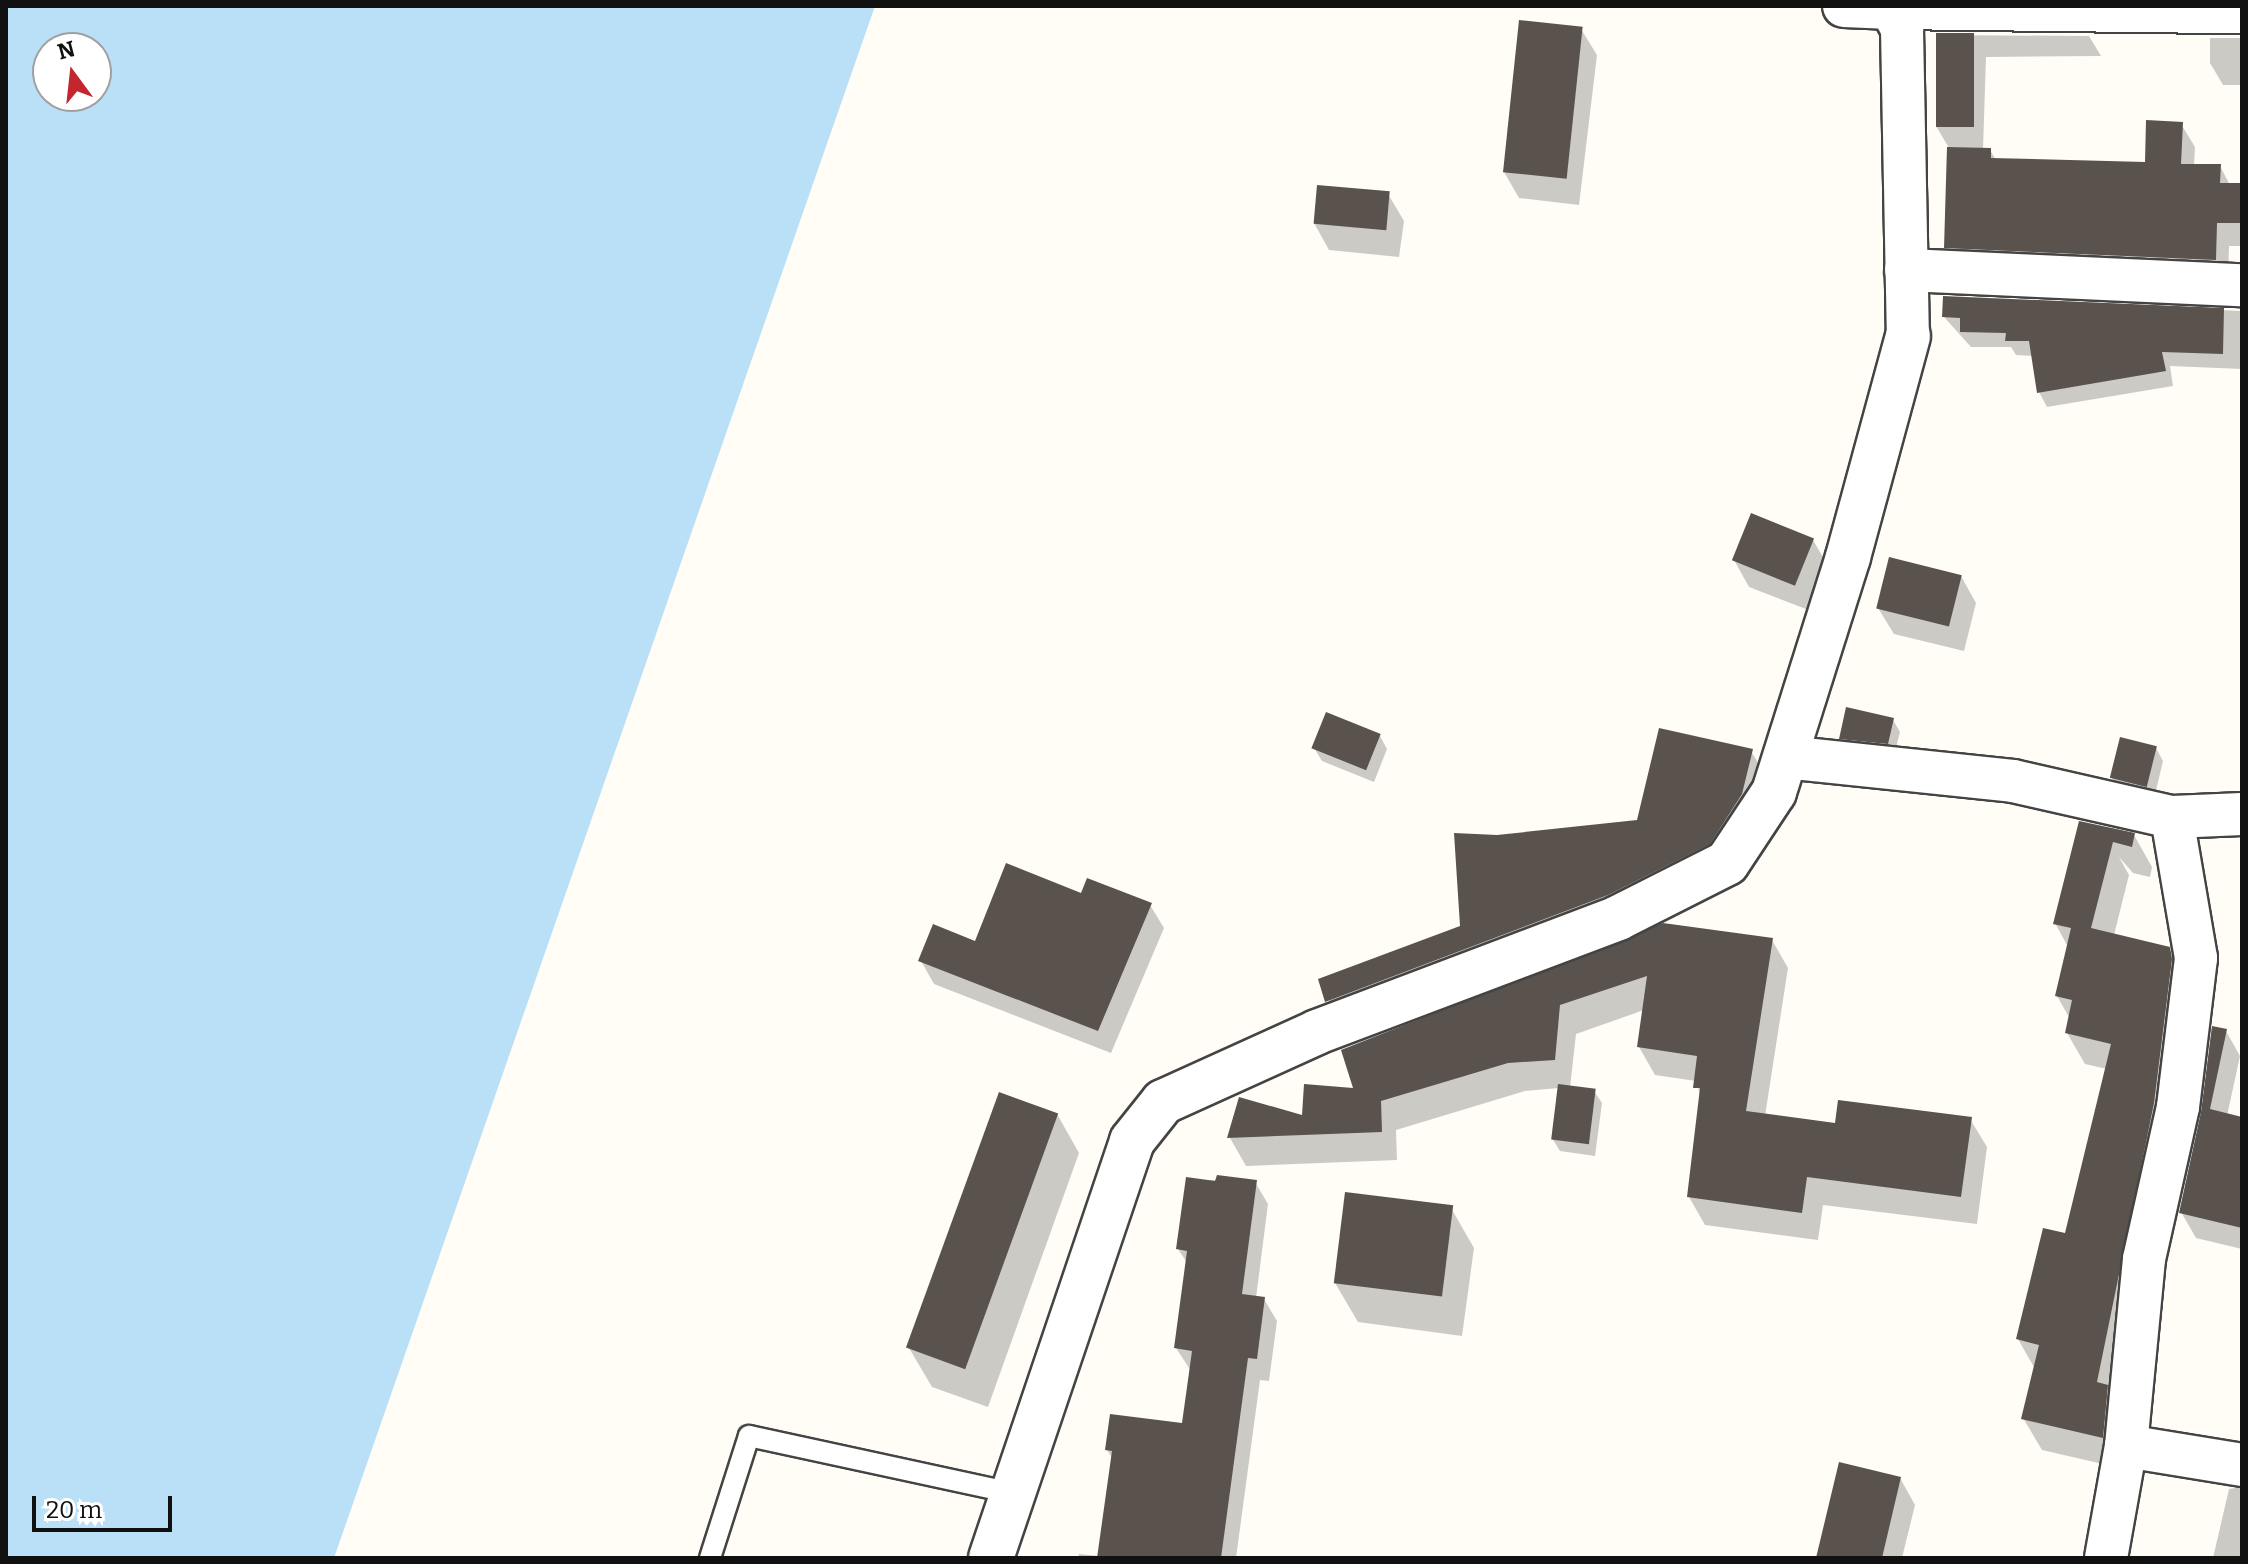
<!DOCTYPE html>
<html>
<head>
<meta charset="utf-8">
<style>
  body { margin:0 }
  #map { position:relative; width:2248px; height:1564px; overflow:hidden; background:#fffdf5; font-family:Bitter,serif }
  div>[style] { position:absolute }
  .water>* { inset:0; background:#b9e0f7 }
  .shadow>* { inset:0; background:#0003 }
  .building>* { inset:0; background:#5a524d; transform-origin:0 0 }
  .roads { filter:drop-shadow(2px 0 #444) drop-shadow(-2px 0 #444) drop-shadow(0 2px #444) drop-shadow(0 -2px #444) }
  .service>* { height:20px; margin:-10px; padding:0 10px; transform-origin:10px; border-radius:10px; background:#fff }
  .minor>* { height:42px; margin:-21px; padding:0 21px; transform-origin:21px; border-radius:21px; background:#fff }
  .tertiary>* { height:44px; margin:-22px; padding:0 22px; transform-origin:22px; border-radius:22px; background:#fff }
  span { translate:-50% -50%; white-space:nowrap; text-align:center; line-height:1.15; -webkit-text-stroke:8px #fff; paint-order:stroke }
  .frame { position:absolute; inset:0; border:8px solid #111; pointer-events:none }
  .north { position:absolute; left:32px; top:32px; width:80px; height:80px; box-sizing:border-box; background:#fff; border:2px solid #a0a0a0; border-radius:50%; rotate:345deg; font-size:22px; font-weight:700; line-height:32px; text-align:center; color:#111 }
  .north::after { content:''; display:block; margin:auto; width:28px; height:36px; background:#c4262e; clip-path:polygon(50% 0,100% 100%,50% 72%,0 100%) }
  .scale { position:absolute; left:32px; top:1496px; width:140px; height:36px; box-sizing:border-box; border:4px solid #111; border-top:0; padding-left:10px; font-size:24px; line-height:28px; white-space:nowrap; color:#111; -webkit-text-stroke:6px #fff; paint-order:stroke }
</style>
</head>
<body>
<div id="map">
  <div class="water">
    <div style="clip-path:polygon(evenodd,6px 6px,875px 6px,334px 1558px,6px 1558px,6px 6px,48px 48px,96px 48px,96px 96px,48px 96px,48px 48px)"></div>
  </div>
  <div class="shadow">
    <div style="clip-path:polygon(1581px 29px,1597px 55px,1579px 205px,1519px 198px,1504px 172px)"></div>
    <div style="clip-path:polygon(1938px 35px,2089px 36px,2101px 56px,1986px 57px,1983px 150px,1990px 150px,1996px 160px,2147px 164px,2181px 124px,2195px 147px,2194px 166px,2220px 166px,2230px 185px,2242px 185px,2242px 246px,2229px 246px,2228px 282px,1960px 270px,1946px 247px,1949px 148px,1936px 126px)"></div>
    <div style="clip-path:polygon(2210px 38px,2242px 38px,2242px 85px,2223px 85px,2210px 63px)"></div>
    <div style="clip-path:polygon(1388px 194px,1404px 221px,1399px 257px,1329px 250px,1314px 223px)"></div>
    <div style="clip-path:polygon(1945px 298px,2242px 311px,2242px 369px,2170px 366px,2173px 386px,2047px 407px,2039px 392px,2033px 356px,2016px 355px,2011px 347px,1971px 347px,1944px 317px)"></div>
    <div style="clip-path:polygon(1813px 540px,1828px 566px,1811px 611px,1749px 587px,1734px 560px)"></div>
    <div style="clip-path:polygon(1961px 576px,1976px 603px,1964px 651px,1894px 634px,1878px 608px)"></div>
    <div style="clip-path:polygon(1893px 720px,1900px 732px,1894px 756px,1848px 751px,1841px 738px)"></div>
    <div style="clip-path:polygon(1380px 736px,1387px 749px,1374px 782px,1322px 761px,1314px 748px)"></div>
    <div style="clip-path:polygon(2156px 748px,2163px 761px,2154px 799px,2119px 791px,2112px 778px)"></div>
    <div style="clip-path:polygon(1751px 751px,1767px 778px,1725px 870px,1342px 1028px,1320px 980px,1462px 927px)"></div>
    <div style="clip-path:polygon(2081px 823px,2134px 835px,2152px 867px,2150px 877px,2133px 873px,2119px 857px,2129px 875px,2114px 935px,2168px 948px,2187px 980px,2120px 1468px,2042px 1450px,2023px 1418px,2035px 1369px,2018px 1339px,2067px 1236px,2107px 1069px,2085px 1064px,2067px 1033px,2070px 1019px,2057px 996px,2068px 947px,2055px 923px)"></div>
    <div style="clip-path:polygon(1082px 895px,1150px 905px,1164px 928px,1111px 1053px,934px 984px,921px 961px,976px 943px)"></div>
    <div style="clip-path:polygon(1772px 940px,1788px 968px,1765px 1116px,1837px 1125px,1970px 1119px,1987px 1147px,1977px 1224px,1823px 1205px,1818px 1240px,1705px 1225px,1689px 1197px,1701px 1098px,1696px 1081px,1655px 1075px,1639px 1047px,1644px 1010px,1576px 1034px,1570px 1088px,1594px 1091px,1602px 1103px,1595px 1156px,1560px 1151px,1552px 1138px,1559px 1088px,1525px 1091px,1396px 1130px,1397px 1160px,1246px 1166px,1230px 1138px,1303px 1118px,1356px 1090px,1343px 1051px)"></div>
    <div style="clip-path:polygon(2226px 1031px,2240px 1056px,2227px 1116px,2242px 1119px,2242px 1249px,2196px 1238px,2181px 1212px)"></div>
    <div style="clip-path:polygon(1057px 1114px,1079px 1153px,988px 1407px,932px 1387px,909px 1348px)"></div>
    <div style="clip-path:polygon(1187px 1179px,1255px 1182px,1268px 1204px,1256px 1298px,1264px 1299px,1277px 1321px,1269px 1381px,1260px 1380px,1236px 1558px,1078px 1558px,1079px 1554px,1099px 1556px,1113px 1459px,1107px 1450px,1183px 1425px,1191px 1371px,1176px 1348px,1187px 1263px,1178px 1249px)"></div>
    <div style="clip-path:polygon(1451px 1208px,1474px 1248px,1462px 1336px,1358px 1322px,1335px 1283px)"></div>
    <div style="clip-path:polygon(1900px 1478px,1915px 1505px,1902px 1558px,1818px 1558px)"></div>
    <div style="clip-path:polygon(2242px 1487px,2242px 1558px,2213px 1558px,2229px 1489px)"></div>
  </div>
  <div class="building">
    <div style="left:1519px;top:20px;width:64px;height:153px;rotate:6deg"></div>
    <div style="left:1936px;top:33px;width:38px;height:94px"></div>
    <div style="clip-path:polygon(2146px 120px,2183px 122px,2181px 164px,2221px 164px,2220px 183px,2242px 183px,2242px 223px,2217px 223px,2216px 260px,1944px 248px,1947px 147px,1991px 148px,1991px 158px,2145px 162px)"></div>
    <div style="left:1317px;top:185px;width:73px;height:39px;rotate:5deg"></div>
    <div style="clip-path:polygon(1943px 296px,2224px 308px,2223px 354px,2162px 352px,2166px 371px,2037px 393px,2029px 341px,2005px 341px,2006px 333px,1960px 332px,1960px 318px,1942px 317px)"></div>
    <div style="left:1751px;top:513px;width:68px;height:51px;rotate:22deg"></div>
    <div style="left:1889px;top:557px;width:75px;height:53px;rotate:14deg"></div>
    <div style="clip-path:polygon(1846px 707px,1894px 718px,1888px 744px,1839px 739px)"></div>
    <div style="left:1326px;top:712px;width:59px;height:39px;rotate:22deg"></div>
    <div style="clip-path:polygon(1659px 728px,1753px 749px,1742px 794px,1710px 844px,1608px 895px,1325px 1002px,1318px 979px,1460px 926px,1454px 833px,1497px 835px,1637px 820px)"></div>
    <div style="left:2120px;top:737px;width:38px;height:42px;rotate:14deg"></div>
    <div style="clip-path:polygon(2079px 821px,2135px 833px,2132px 847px,2113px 842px,2091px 928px,2170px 947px,2172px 959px,2154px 1103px,2097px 1382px,2108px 1385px,2103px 1438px,2021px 1419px,2039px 1345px,2016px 1339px,2043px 1228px,2065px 1233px,2111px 1044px,2065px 1033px,2072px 1000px,2055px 996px,2071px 928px,2053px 924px)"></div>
    <div style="clip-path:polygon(1006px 863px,1081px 893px,1087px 878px,1152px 903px,1098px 1031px,918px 961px,933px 924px,975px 941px)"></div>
    <div style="clip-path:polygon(1663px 923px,1773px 938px,1746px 1111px,1835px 1123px,1838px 1100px,1972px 1117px,1961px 1197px,1807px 1177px,1802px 1213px,1687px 1197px,1700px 1088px,1693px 1088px,1697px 1056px,1637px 1047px,1647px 976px,1560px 1005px,1555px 1060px,1508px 1063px,1381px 1101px,1382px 1132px,1227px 1138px,1239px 1097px,1302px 1115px,1304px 1084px,1353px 1088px,1341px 1050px)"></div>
    <div style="clip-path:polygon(2212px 1026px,2227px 1029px,2210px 1109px,2242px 1117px,2242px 1228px,2179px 1213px,2201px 1112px)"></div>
    <div style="left:1558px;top:1084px;width:38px;height:56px;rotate:7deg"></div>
    <div style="left:999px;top:1092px;width:63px;height:272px;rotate:20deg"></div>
    <div style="clip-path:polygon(1217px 1175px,1257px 1180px,1242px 1294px,1265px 1297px,1257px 1359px,1248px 1358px,1221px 1558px,1097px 1558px,1112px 1451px,1105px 1450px,1110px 1414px,1182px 1423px,1192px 1351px,1174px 1348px,1187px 1251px,1176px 1249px,1186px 1177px,1215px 1181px)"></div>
    <div style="left:1345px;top:1192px;width:109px;height:92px;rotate:7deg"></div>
    <div style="clip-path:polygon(1839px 1462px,1901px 1477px,1882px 1558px,1816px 1558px)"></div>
  </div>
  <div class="roads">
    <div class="service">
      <div style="left:710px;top:1558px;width:128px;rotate:-72.3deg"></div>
      <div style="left:749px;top:1436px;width:270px;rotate:12.2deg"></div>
    </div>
    <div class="minor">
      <div style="left:1844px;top:6px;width:47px;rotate:2.4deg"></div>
      <div style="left:1891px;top:8px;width:24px;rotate:62deg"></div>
      <div style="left:1902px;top:29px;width:307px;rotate:88.9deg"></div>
      <div style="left:1891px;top:8px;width:351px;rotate:0.7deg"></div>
      <div style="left:1906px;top:270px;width:336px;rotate:2.6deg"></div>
      <div style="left:1785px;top:757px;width:229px;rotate:6deg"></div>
      <div style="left:2013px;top:781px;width:163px;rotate:12.8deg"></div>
      <div style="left:2172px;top:817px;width:70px;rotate:-2.5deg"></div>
      <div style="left:2126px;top:1446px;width:188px;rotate:-84.5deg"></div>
      <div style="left:2144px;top:1259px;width:156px;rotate:-77.4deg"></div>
      <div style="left:2178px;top:1107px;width:150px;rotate:-83.1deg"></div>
      <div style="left:2196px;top:958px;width:143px;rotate:-99.7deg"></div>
      <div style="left:2106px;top:1558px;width:114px;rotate:-79.9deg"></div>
      <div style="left:2126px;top:1446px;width:118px;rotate:9.3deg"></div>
    </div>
    <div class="tertiary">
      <div style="left:991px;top:1558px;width:440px;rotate:-71.3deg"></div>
      <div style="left:1132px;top:1141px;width:50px;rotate:-51.5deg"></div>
      <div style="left:1163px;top:1102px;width:169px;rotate:-24.4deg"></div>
      <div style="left:1317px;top:1032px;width:322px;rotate:-20.7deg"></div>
      <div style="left:1618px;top:918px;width:122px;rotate:-26.8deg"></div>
      <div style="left:1727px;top:863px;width:85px;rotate:-56.5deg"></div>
      <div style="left:1774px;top:792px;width:246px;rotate:-72.5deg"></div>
      <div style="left:1848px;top:557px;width:229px;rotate:-74.8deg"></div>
    </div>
  </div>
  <div class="frame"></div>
  <div class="north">N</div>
  <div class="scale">20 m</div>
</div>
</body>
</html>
